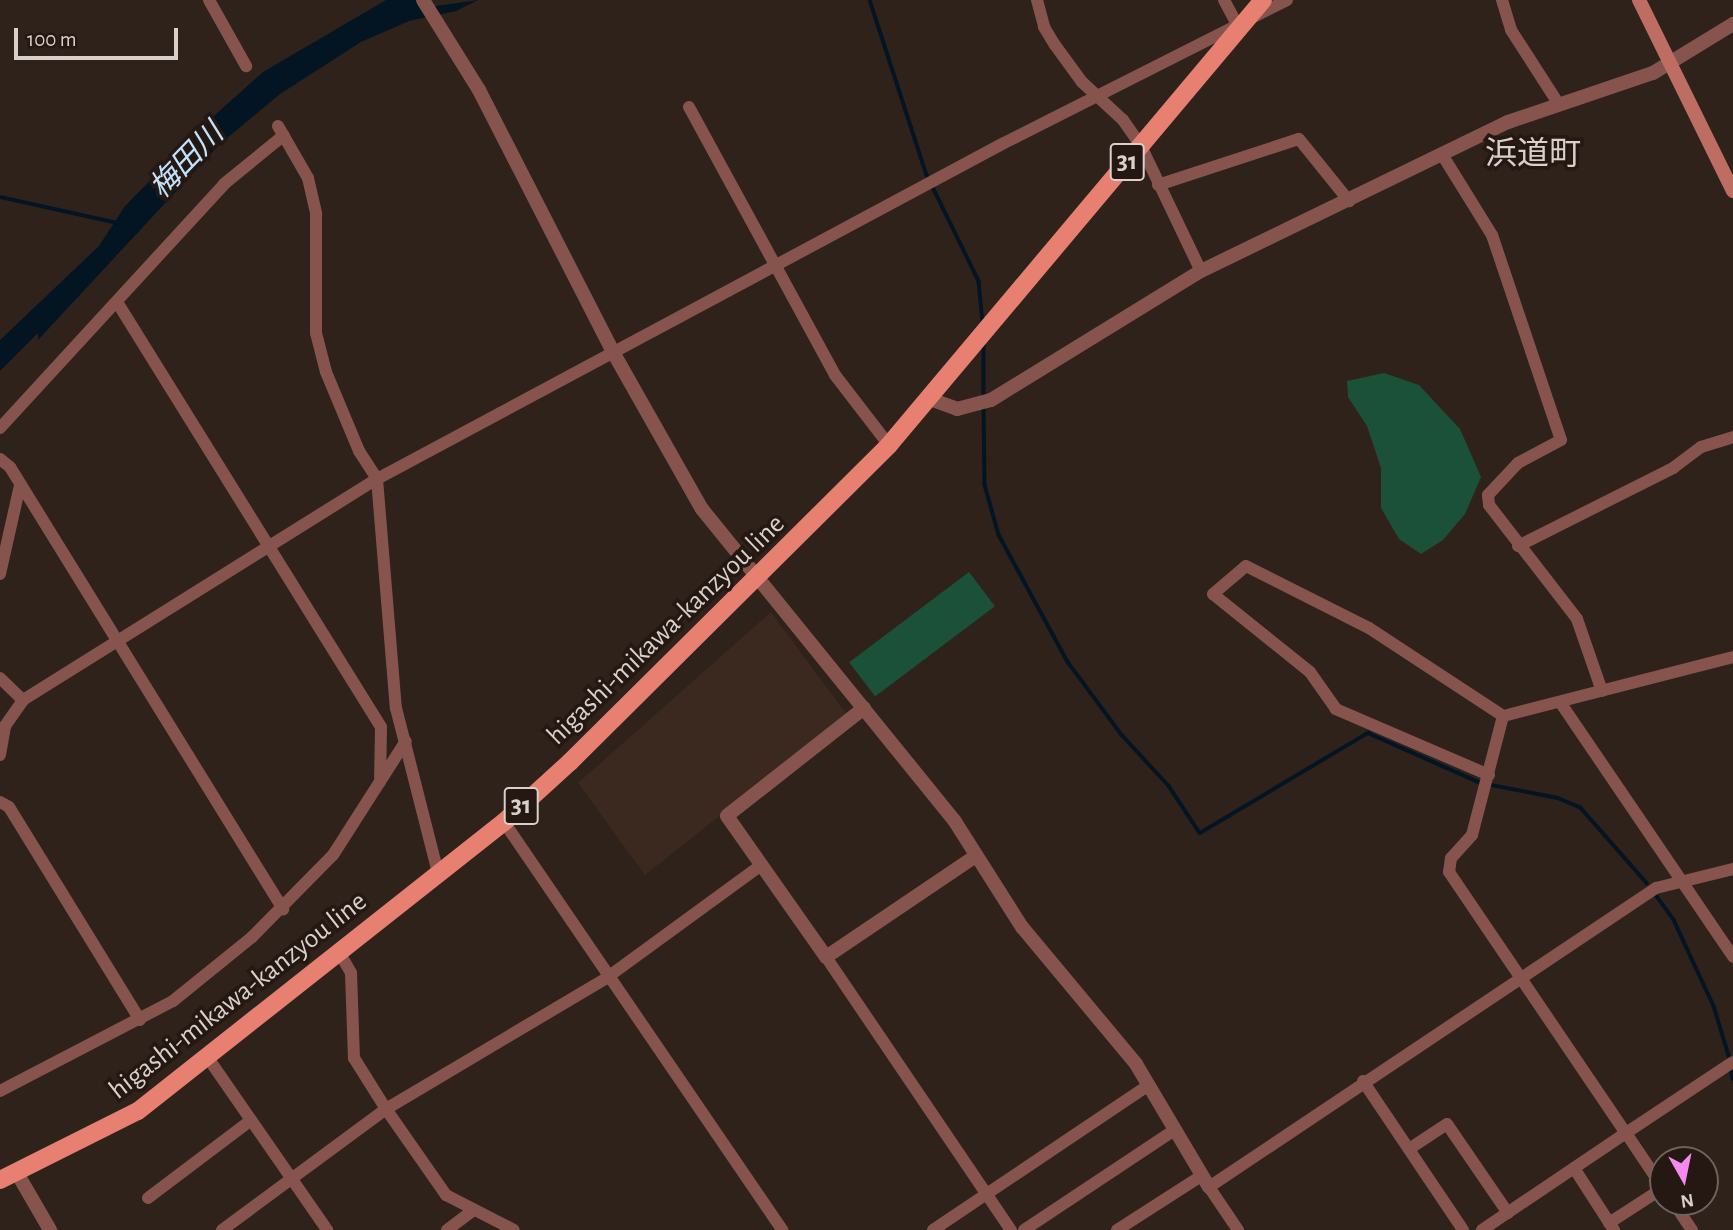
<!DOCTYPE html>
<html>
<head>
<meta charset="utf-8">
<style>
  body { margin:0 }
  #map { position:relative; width:1733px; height:1230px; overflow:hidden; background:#2f221b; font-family:"Alegreya Sans","Noto Sans JP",sans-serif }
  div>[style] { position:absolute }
  .built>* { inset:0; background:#3b281e }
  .green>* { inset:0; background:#1b5039; transform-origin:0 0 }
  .water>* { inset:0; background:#031523 }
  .stream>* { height:3.5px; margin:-1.75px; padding:0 1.75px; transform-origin:1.75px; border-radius:1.75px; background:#031523 }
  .minor>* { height:12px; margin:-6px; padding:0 6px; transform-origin:6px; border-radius:6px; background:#87544d }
  .tertiary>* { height:14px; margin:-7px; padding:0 7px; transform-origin:7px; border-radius:7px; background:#87544d }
  .secondary>* { height:14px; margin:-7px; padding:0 7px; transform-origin:7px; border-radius:7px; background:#be6d62 }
  .primary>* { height:18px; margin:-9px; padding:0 9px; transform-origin:9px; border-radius:9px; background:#e88072 }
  span { translate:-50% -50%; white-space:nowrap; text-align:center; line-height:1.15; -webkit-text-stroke:7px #251812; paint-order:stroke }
  .shield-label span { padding:2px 5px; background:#251812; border:2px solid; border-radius:5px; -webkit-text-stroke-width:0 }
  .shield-label { font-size:26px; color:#d9d0cc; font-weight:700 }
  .street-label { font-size:28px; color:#d9d0cc }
  .water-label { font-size:30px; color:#c3e3fd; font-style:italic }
  .quarter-label { font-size:32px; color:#d9d0cc }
  .north { position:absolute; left:1649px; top:1146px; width:70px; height:70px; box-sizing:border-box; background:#251812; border:2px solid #6d625c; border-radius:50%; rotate:171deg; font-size:19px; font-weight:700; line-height:28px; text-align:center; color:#d9d0cc }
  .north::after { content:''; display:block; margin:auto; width:24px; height:32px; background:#f689ed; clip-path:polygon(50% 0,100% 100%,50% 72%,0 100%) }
  .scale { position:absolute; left:14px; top:28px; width:164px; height:32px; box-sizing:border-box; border:4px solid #d9d0cc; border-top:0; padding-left:9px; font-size:21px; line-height:24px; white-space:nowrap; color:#d9d0cc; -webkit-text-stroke:5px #251812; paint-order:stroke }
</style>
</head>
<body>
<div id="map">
  <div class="built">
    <div style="clip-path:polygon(771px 612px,847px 715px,645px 875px,578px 783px)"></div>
  </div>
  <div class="green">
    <div style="clip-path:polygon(1384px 373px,1419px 385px,1460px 429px,1481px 477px,1465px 514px,1443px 540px,1421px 554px,1399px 539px,1381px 508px,1381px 468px,1367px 426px,1348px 397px,1347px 381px)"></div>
    <div style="left:969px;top:572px;width:43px;height:150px;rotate:53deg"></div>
  </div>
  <div class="water">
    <div style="clip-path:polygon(386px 0,429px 0,422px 8px,478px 0,456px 11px,409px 21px,361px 42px,280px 94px,220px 144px,38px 340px,38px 333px,0 371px,0 340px,99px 246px,125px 206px,216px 114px,263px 72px)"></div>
  </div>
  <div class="stream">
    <div style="left:870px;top:0;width:184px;rotate:72deg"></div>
    <div style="left:927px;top:175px;width:118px;rotate:63.9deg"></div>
    <div style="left:979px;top:281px;width:42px;rotate:84.6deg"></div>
    <div style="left:0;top:197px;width:120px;rotate:12.5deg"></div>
    <div style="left:984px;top:341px;width:55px;rotate:90deg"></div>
    <div style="left:984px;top:404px;width:81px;rotate:89.3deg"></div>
    <div style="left:985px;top:485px;width:52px;rotate:74.4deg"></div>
    <div style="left:999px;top:535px;width:145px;rotate:61.5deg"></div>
    <div style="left:1068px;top:662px;width:91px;rotate:53.5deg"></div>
    <div style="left:1122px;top:735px;width:69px;rotate:47.3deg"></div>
    <div style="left:1169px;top:786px;width:56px;rotate:56.6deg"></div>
    <div style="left:1200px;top:833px;width:196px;rotate:-30.8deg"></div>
    <div style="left:1368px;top:733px;width:124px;rotate:23.9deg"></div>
    <div style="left:1481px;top:783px;width:78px;rotate:11deg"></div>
    <div style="left:1558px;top:798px;width:25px;rotate:23deg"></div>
    <div style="left:1581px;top:808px;width:100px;rotate:48.7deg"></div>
    <div style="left:1656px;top:895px;width:31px;rotate:54deg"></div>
    <div style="left:1674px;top:920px;width:95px;rotate:65.1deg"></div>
    <div style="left:1714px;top:1006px;width:55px;rotate:73.2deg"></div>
    <div style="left:1731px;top:1067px;width:12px;rotate:81deg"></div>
  </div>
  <div class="minor">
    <div style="left:209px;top:0;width:76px;rotate:60.7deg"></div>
    <div style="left:1037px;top:0;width:28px;rotate:75deg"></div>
    <div style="left:1044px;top:27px;width:21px;rotate:59deg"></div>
    <div style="left:1055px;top:45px;width:46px;rotate:53.9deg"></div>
    <div style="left:1082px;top:82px;width:56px;rotate:42.8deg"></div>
    <div style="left:1123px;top:120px;width:32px;rotate:55deg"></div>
    <div style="left:1141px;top:146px;width:139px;rotate:64.4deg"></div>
    <div style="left:1224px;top:0;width:32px;rotate:62deg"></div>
    <div style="left:1502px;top:0;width:31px;rotate:73deg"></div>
    <div style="left:1511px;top:30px;width:87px;rotate:57.2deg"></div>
    <div style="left:689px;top:107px;width:305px;rotate:61.4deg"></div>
    <div style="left:835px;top:375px;width:88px;rotate:52.4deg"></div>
    <div style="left:278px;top:126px;width:60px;rotate:60deg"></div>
    <div style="left:308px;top:178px;width:37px;rotate:77deg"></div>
    <div style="left:316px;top:214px;width:119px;rotate:90deg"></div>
    <div style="left:316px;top:333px;width:40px;rotate:75.6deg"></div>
    <div style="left:326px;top:372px;width:86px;rotate:67.3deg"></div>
    <div style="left:359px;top:451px;width:33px;rotate:57deg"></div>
    <div style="left:377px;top:479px;width:230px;rotate:85.3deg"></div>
    <div style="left:396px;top:708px;width:170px;rotate:75.7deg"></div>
    <div style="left:1443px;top:156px;width:93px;rotate:58.2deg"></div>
    <div style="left:1492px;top:235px;width:216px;rotate:71.4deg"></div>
    <div style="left:1561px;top:440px;width:49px;rotate:151.9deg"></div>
    <div style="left:1518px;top:463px;width:44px;rotate:133.2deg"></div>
    <div style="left:1488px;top:495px;width:10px;rotate:84deg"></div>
    <div style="left:1489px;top:505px;width:144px;rotate:52.3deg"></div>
    <div style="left:1577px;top:619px;width:76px;rotate:70.9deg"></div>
    <div style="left:1158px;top:185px;width:148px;rotate:-18.1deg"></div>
    <div style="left:1299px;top:139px;width:80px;rotate:51.1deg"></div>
    <div style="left:117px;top:302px;width:500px;rotate:58.15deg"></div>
    <div style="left:381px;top:727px;width:55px;rotate:91deg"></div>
    <div style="left:0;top:428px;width:331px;rotate:-47.4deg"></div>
    <div style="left:224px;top:184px;width:77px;rotate:-39.2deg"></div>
    <div style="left:0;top:459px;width:13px;rotate:39deg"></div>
    <div style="left:10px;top:467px;width:520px;rotate:58.3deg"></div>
    <div style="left:1518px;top:546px;width:174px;rotate:-26.7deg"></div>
    <div style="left:1673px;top:468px;width:35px;rotate:-37deg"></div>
    <div style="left:1701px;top:447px;width:34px;rotate:-17deg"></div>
    <div style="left:0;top:574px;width:91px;rotate:-77.3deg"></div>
    <div style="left:1733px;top:657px;width:237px;rotate:165.6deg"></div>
    <div style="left:1503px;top:716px;width:123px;rotate:104.6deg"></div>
    <div style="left:1472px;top:835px;width:31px;rotate:132deg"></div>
    <div style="left:1451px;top:858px;width:14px;rotate:98deg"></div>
    <div style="left:1449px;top:872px;width:315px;rotate:55.9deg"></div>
    <div style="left:1626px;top:1133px;width:128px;rotate:-33.6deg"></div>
    <div style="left:0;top:678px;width:32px;rotate:44deg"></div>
    <div style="left:1560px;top:702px;width:308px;rotate:55.8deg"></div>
    <div style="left:0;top:755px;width:29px;rotate:-80deg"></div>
    <div style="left:5px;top:726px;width:32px;rotate:-55deg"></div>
    <div style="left:23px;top:700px;width:417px;rotate:-32deg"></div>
    <div style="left:377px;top:479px;width:711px;rotate:-28.19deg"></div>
    <div style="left:1004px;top:143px;width:317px;rotate:-26.8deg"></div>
    <div style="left:1489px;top:775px;width:167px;rotate:-156.7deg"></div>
    <div style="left:1336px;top:709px;width:45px;rotate:-125.1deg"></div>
    <div style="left:1310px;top:672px;width:124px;rotate:-141.2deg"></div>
    <div style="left:1213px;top:594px;width:43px;rotate:-40.3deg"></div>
    <div style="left:1246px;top:566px;width:138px;rotate:26.8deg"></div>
    <div style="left:1369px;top:628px;width:160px;rotate:33.3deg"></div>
    <div style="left:0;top:802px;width:10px;rotate:29deg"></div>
    <div style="left:9px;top:807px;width:250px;rotate:58.4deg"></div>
    <div style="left:504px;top:822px;width:494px;rotate:55.7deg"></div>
    <div style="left:339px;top:952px;width:24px;rotate:60deg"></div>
    <div style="left:351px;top:973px;width:85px;rotate:88deg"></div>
    <div style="left:354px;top:1058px;width:60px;rotate:57.9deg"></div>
    <div style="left:386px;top:1109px;width:105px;rotate:55.1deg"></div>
    <div style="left:446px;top:1195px;width:76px;rotate:27.2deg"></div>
    <div style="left:826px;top:957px;width:330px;rotate:55.9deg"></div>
    <div style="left:206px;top:1055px;width:213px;rotate:55.3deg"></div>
    <div style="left:1363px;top:1081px;width:179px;rotate:56.1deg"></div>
    <div style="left:0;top:1091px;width:195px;rotate:-27.5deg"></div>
    <div style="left:173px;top:1001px;width:102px;rotate:-39deg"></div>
    <div style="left:252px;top:937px;width:115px;rotate:-45.4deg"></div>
    <div style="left:333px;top:855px;width:135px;rotate:-57.4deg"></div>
    <div style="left:1409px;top:1149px;width:45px;rotate:-33.3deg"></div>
    <div style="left:1447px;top:1124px;width:108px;rotate:55.6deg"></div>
    <div style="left:1574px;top:1168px;width:74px;rotate:57.2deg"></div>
    <div style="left:148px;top:1198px;width:129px;rotate:-37.1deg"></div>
    <div style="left:1673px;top:1202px;width:34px;rotate:56deg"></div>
    <div style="left:1609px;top:1223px;width:64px;rotate:-32.9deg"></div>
    <div style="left:222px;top:1230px;width:204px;rotate:-36.4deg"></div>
    <div style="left:386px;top:1109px;width:255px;rotate:-30.7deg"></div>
    <div style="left:605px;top:979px;width:192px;rotate:-36.1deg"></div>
    <div style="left:447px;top:1230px;width:31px;rotate:-37deg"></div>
    <div style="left:933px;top:1230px;width:260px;rotate:-33.9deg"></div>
    <div style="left:1024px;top:1230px;width:182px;rotate:-33.6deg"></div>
    <div style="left:1117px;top:1230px;width:100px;rotate:-32.7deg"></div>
    <div style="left:1238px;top:1230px;width:52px;rotate:-124deg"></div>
    <div style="left:1209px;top:1187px;width:538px;rotate:-33.78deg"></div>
    <div style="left:1656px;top:888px;width:79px;rotate:-13.9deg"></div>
    <div style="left:1482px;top:1230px;width:174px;rotate:-34deg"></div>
    <div style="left:1626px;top:1133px;width:66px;rotate:56.1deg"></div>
  </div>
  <div class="tertiary">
    <div style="left:423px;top:0;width:106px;rotate:58.1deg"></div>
    <div style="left:479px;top:90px;width:294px;rotate:62.9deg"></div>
    <div style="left:613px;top:352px;width:180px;rotate:60.5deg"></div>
    <div style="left:702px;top:509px;width:400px;rotate:51deg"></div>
    <div style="left:954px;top:820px;width:127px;rotate:57.6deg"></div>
    <div style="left:1022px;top:927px;width:178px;rotate:50.2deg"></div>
    <div style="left:1136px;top:1064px;width:143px;rotate:59.3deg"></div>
    <div style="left:930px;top:399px;width:29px;rotate:20deg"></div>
    <div style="left:957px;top:409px;width:35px;rotate:-15deg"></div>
    <div style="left:991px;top:400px;width:246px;rotate:-31.6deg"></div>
    <div style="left:1201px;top:271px;width:341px;rotate:-25.9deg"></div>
    <div style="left:1508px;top:122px;width:153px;rotate:-18.7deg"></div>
    <div style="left:1653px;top:73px;width:94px;rotate:-31.5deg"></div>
    <div style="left:864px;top:708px;width:174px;rotate:141.8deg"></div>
    <div style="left:727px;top:816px;width:172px;rotate:54.9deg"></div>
    <div style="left:826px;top:957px;width:181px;rotate:-34deg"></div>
    <div style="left:17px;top:1173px;width:66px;rotate:59.9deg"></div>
  </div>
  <div class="secondary">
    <div style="left:1639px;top:0;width:213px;rotate:63.8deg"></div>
  </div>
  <div class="primary">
    <div style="left:0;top:1180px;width:154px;rotate:-26.6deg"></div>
    <div style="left:138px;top:1111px;width:466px;rotate:-38.3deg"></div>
    <div style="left:504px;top:822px;width:89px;rotate:-42.3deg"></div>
    <div style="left:570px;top:762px;width:450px;rotate:-44.8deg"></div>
    <div style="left:889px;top:445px;width:581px;rotate:-49.95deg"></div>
  </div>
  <div class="shield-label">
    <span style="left:1127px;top:162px">31</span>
    <span style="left:521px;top:806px">31</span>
  </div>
  <div class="street-label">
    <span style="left:666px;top:630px;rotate:-44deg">higashi-mikawa-kanzyou line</span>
    <span style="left:238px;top:996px;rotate:-38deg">higashi-mikawa-kanzyou line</span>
  </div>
  <div class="water-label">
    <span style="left:187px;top:161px;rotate:-46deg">梅田川</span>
  </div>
  <div class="quarter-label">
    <span style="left:1533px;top:154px">浜道町</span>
  </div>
  <div class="north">N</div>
  <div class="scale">100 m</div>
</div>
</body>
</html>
